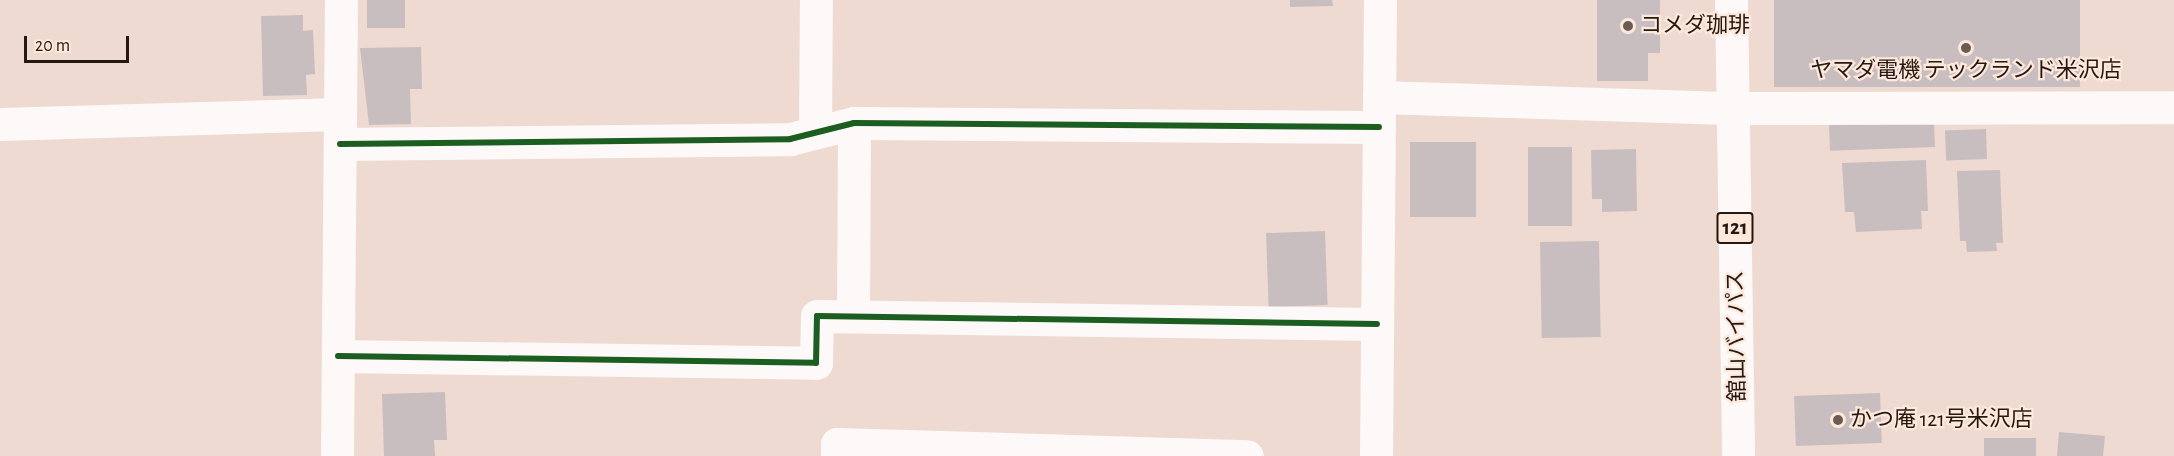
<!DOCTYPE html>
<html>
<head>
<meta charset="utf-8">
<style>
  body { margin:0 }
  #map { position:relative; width:2174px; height:456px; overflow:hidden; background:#eedad0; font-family:"Alegreya Sans","Noto Sans JP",sans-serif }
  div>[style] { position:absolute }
  .building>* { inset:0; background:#c8bec0; transform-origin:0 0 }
  .minor>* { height:33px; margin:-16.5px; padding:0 16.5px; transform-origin:16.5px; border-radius:16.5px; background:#fcf9f8 }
  .highway>* { height:33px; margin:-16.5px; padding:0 16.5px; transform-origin:16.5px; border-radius:16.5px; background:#fcf9f8 }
  .cycleway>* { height:6px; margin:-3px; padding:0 3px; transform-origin:3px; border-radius:3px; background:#1b5e20 }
  .dots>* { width:16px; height:16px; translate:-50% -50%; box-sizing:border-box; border:3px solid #fee8dc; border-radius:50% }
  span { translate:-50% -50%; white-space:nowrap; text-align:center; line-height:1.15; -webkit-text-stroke:4.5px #fee8dc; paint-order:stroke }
  .shield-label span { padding:2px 4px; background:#fee8dc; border:2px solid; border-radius:4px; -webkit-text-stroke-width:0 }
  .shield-label { font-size:21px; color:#241810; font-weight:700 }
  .poi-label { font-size:22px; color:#241810 }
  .left { translate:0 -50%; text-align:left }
  .street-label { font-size:22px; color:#241810 }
  .scale { position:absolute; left:24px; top:36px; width:105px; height:27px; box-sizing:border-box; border:3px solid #241810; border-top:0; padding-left:8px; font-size:18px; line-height:21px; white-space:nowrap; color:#241810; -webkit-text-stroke:4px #fee8dc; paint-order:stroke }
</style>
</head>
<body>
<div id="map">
  <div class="building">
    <div style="left:367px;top:0;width:38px;height:28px"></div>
    <div style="clip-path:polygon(1290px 0,1332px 0,1333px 6px,1290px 7px)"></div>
    <div style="clip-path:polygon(1597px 0,1660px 0,1660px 53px,1648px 53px,1648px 81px,1597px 81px)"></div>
    <div style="left:1774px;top:0;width:306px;height:87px"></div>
    <div style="clip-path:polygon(303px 15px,303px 31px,313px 30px,315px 74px,306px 75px,307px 95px,263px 96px,261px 16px)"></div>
    <div style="clip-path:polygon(421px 47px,422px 89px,410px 89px,411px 124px,369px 125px,360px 48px)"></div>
    <div style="left:1934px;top:121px;width:26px;height:105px;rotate:88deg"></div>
    <div style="left:1986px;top:129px;width:30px;height:41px;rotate:88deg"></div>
    <div style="left:1410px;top:142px;width:66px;height:75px"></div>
    <div style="left:1528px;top:147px;width:44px;height:79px"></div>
    <div style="clip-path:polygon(1636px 149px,1637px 211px,1602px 212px,1602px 199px,1592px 199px,1591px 150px)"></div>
    <div style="clip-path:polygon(1926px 160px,1928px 211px,1921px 211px,1922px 229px,1856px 232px,1854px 212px,1845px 212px,1842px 163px)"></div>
    <div style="clip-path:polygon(2000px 170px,2003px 243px,1996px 243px,1997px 251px,1967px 252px,1966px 241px,1960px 241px,1957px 171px)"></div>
    <div style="left:1325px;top:231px;width:74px;height:59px;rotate:88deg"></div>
    <div style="left:1599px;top:241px;width:96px;height:59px;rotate:89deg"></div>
    <div style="clip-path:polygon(445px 392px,447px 440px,434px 440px,435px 456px,384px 456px,382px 394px)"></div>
    <div style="left:1880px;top:393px;width:50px;height:86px;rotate:88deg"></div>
    <div style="clip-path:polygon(2059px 432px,2105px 436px,2103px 456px,2057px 456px)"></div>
    <div style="left:2036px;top:438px;width:18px;height:52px;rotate:90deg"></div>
  </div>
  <div class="minor">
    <div style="left:1379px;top:97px;width:355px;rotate:1.8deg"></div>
    <div style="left:1734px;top:108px;width:440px;rotate:-0.1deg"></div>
    <div style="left:0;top:124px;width:340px;rotate:-1.7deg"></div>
    <div style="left:815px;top:131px;width:131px;rotate:-89.6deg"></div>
    <div style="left:340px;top:144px;width:450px;rotate:-0.6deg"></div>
    <div style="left:790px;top:139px;width:66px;rotate:-14deg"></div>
    <div style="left:854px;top:123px;width:525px;rotate:0.44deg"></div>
    <div style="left:853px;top:316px;width:193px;rotate:-89.7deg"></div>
    <div style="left:338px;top:356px;width:478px;rotate:0.8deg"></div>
    <div style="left:816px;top:363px;width:47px;rotate:-88.8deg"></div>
    <div style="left:817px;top:316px;width:560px;rotate:0.82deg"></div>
    <div style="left:337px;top:456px;width:456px;rotate:-89.5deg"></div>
    <div style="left:837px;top:456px;width:12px;rotate:-90deg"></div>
    <div style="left:837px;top:444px;width:410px;rotate:1.7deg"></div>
    <div style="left:1376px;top:456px;width:456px;rotate:-89.5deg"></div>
  </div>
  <div class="highway">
    <div style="left:1731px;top:0;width:456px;rotate:89.1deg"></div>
  </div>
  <div class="cycleway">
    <div style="left:340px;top:144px;width:450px;rotate:-0.6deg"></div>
    <div style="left:790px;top:139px;width:66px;rotate:-14deg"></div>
    <div style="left:854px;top:123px;width:525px;rotate:0.44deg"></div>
    <div style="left:338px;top:356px;width:478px;rotate:0.8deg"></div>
    <div style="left:816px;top:363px;width:47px;rotate:-88.8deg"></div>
    <div style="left:817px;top:316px;width:560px;rotate:0.82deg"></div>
  </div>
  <div class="dots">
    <div style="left:1628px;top:26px;background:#6b5c53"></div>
    <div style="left:1966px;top:48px;background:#6b5c53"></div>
    <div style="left:1838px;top:420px;background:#6b5c53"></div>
  </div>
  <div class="shield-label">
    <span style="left:1735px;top:228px">121</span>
  </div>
  <div class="poi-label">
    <span class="left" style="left:1640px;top:26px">コメダ珈琲</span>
    <span style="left:1966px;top:71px">ヤマダ電機 テックランド米沢店</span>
    <span class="left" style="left:1850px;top:420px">かつ庵 121号米沢店</span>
  </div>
  <div class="street-label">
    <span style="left:1737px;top:336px;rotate:-91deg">舘山バイパス</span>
  </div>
  <div class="scale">20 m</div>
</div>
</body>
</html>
